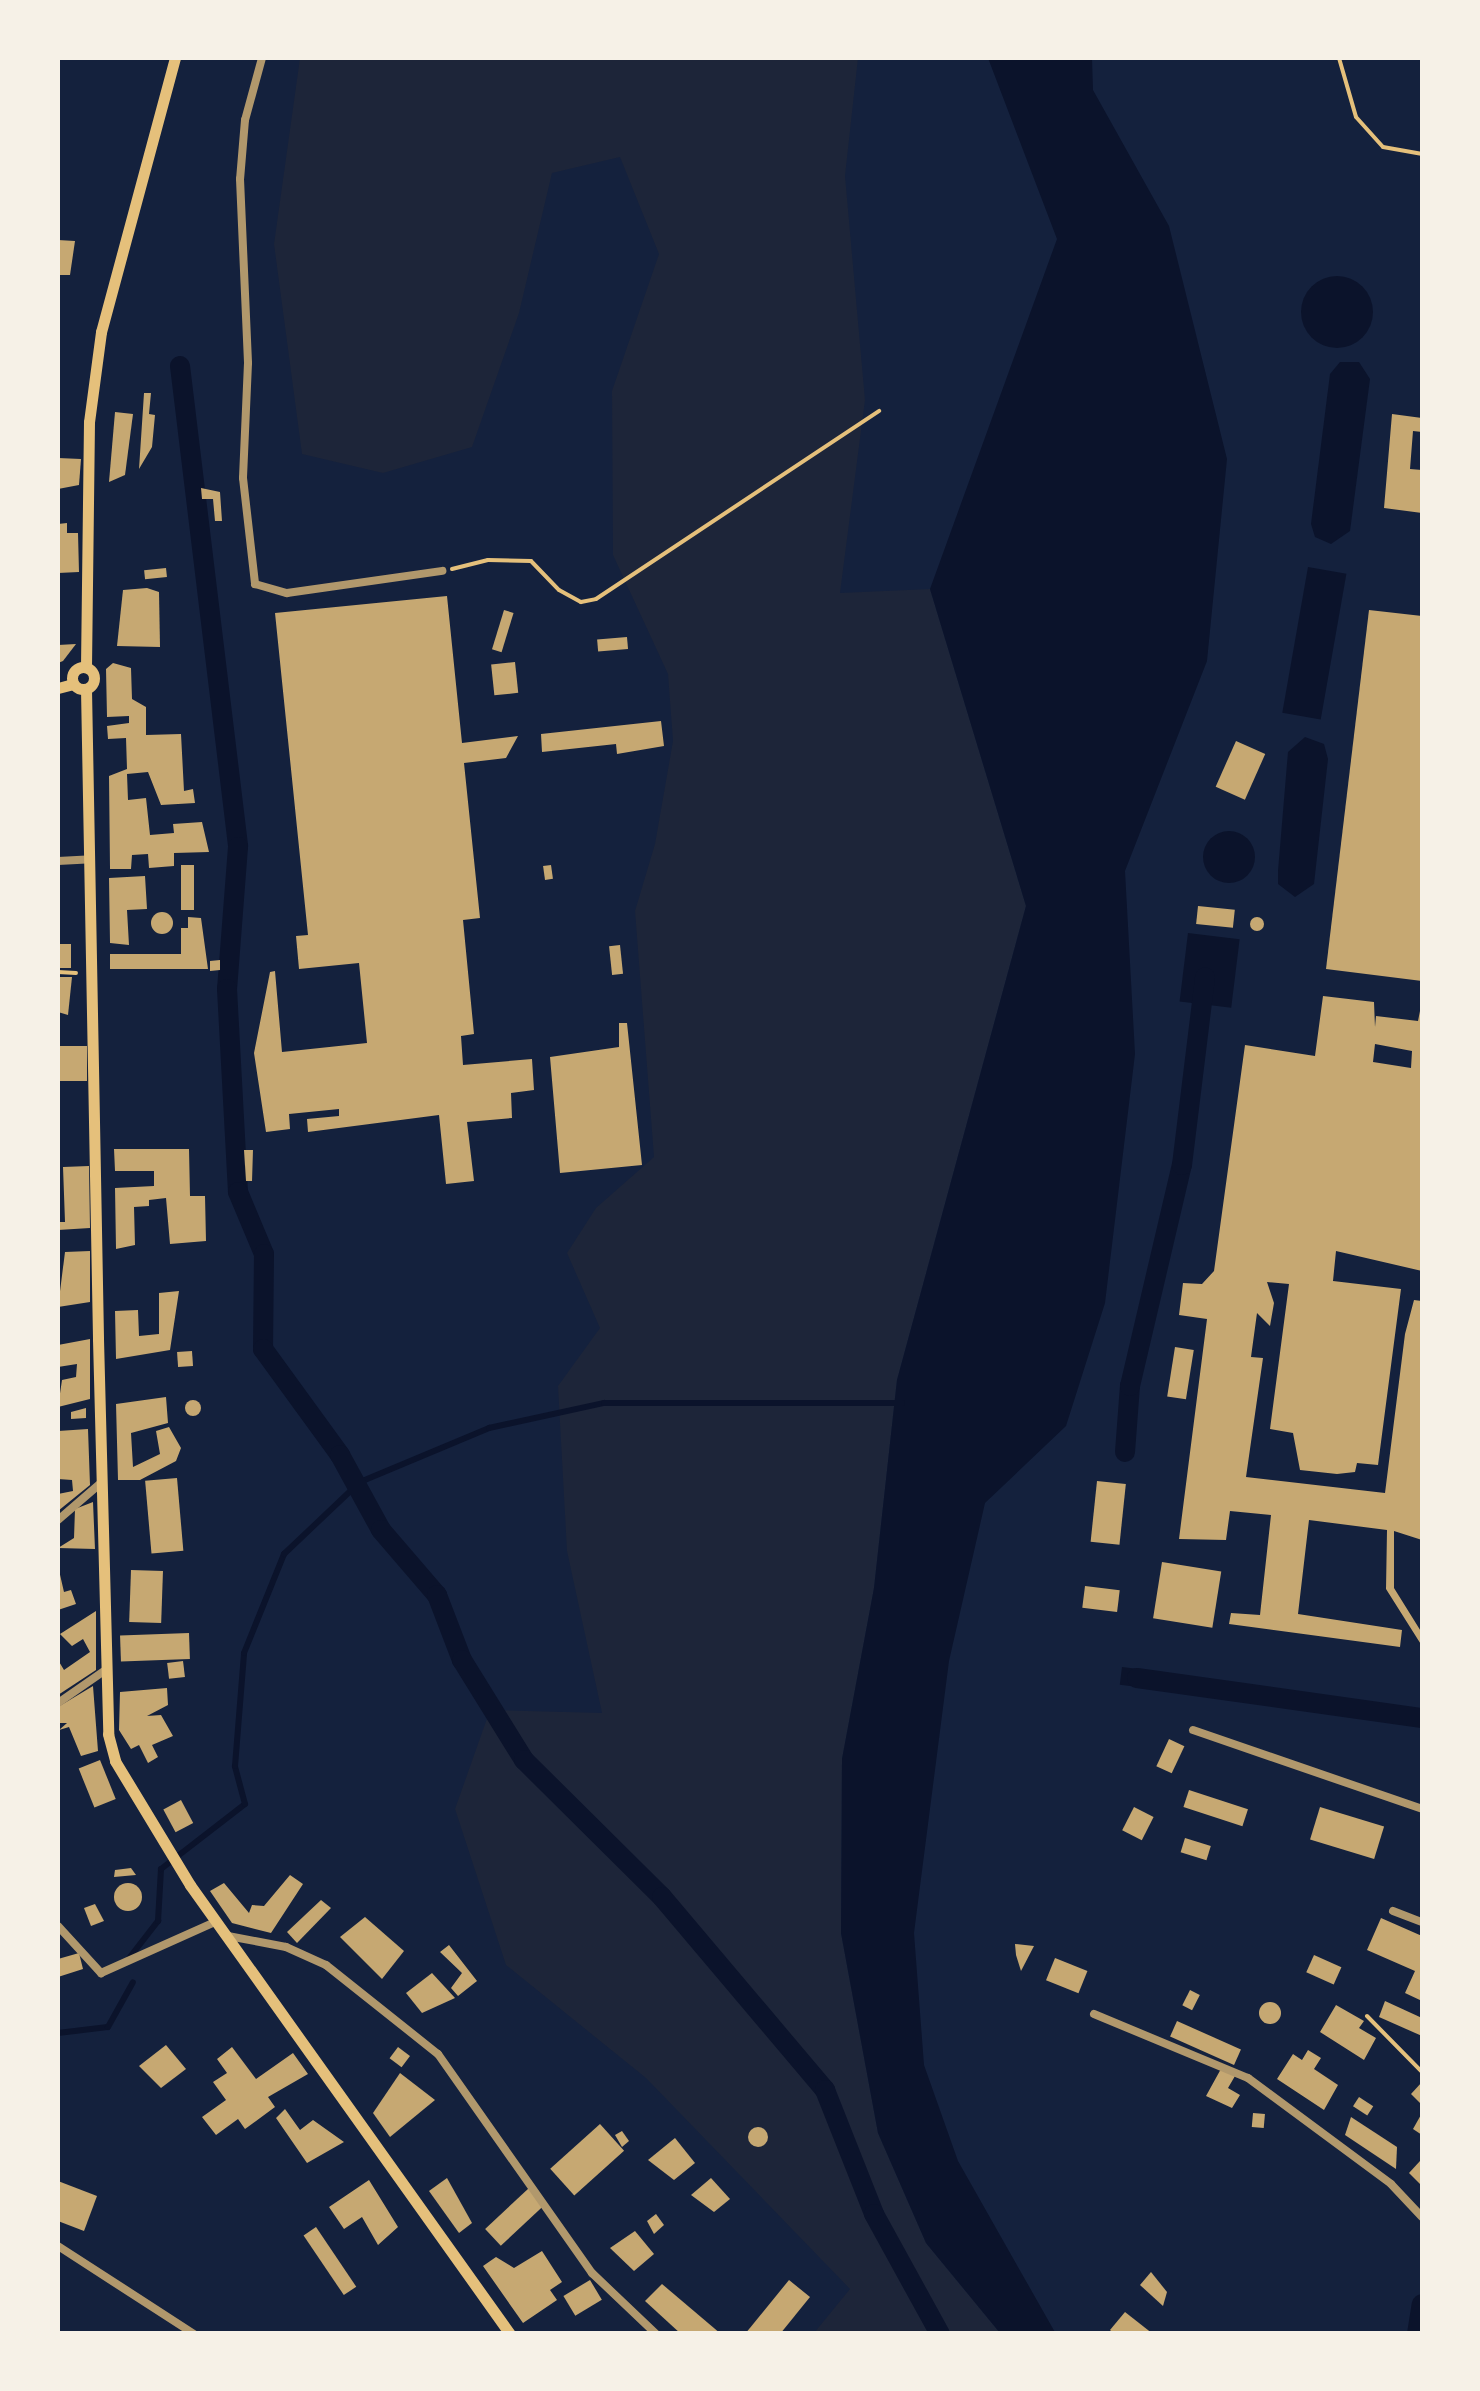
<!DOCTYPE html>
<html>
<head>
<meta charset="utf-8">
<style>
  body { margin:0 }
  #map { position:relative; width:1480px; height:2391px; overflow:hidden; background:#14213d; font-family:"Asap Condensed",sans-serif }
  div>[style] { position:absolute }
  .green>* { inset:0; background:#1d2539 }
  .water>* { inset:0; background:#0b132b; transform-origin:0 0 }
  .round { border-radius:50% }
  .stream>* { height:6px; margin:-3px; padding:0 3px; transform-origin:3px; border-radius:3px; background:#0b132b }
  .canal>* { height:20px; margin:-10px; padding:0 10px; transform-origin:10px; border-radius:10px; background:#0b132b }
  .building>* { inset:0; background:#c6a872; transform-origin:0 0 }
  .path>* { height:4px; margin:-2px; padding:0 2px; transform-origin:2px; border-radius:2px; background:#e5c07b }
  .minor>* { height:8px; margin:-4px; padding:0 4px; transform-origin:4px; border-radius:4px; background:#b1986c }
  .secondary>* { height:11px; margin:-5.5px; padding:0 5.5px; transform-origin:5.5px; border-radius:5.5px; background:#e5c07b }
  .secondary>.ring { margin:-5.5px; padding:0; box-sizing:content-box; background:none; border:11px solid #e5c07b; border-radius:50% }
  span { translate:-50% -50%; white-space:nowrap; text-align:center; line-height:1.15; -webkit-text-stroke:8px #f6f1e7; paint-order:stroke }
  .frame { position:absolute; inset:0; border:60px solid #f6f1e7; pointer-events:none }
</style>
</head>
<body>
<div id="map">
  <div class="green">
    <div style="clip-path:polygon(300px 58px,858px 58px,845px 176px,865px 400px,840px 593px,930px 589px,1026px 906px,897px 1380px,874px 1588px,842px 1759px,841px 1933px,878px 2133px,926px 2243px,1000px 2333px,814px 2333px,850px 2289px,646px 2078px,506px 1965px,455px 1809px,490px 1710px,602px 1713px,567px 1551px,558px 1386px,600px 1328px,567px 1253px,596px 1208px,654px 1157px,635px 911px,655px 844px,673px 741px,668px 674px,613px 555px,612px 391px,659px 254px,620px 157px,552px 173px,519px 313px,472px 447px,383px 473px,302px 454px,274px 244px)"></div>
  </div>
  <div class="water">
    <div style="clip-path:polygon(988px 58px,1092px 58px,1093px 90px,1169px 226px,1227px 459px,1207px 661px,1125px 871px,1135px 1054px,1105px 1303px,1066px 1426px,985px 1503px,949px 1661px,914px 1933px,924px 2065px,958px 2161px,1056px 2334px,1000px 2333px,926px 2243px,878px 2133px,841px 1933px,842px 1759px,874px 1588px,897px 1380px,1026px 906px,930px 589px,1057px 239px)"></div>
    <div class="round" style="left:1301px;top:276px;width:72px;height:72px"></div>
    <div style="clip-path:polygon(1340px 362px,1359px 362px,1370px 379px,1350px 531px,1331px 544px,1315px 537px,1311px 524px,1330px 374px)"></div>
    <div style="left:1308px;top:567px;width:39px;height:148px;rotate:10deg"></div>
    <div style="clip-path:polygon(1305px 737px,1324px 744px,1328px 759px,1314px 884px,1295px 897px,1278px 884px,1278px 871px,1288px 752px)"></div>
    <div class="round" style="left:1203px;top:831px;width:52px;height:52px"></div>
    <div style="left:1188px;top:933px;width:52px;height:69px;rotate:7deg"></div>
    <div style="left:1122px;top:1667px;width:43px;height:18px;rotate:7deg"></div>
  </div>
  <div class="stream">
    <div style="left:130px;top:1957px;width:46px;rotate:-52.1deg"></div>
    <div style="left:158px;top:1921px;width:52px;rotate:-86.7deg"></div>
    <div style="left:161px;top:1869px;width:106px;rotate:-37.7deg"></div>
    <div style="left:245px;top:1804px;width:39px;rotate:-105deg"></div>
    <div style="left:235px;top:1766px;width:113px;rotate:-85.4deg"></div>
    <div style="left:244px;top:1653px;width:107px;rotate:-68deg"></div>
    <div style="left:284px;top:1554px;width:105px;rotate:-43.5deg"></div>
    <div style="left:360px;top:1482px;width:140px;rotate:-22.7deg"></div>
    <div style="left:489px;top:1428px;width:118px;rotate:-12.3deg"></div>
    <div style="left:604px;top:1403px;width:298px"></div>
    <div style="left:58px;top:2033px;width:50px;rotate:-6.8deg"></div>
    <div style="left:108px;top:2027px;width:51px;rotate:-60.9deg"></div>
  </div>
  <div class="canal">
    <div style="left:180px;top:366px;width:484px;rotate:83.1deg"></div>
    <div style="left:238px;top:847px;width:142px;rotate:94.4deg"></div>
    <div style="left:227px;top:989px;width:203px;rotate:86.9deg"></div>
    <div style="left:238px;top:1192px;width:67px;rotate:67.2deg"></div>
    <div style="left:264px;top:1254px;width:95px;rotate:90.6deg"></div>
    <div style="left:263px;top:1349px;width:131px;rotate:54deg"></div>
    <div style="left:340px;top:1455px;width:85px;rotate:61.3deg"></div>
    <div style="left:381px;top:1530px;width:86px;rotate:49.3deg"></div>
    <div style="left:437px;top:1595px;width:70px;rotate:69deg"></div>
    <div style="left:462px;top:1660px;width:118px;rotate:58.2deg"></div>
    <div style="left:524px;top:1760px;width:194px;rotate:44.8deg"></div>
    <div style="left:662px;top:1897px;width:253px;rotate:49.8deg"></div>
    <div style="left:825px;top:2090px;width:133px;rotate:68.4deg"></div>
    <div style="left:874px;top:2214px;width:137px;rotate:61.2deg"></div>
    <div style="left:1125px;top:1452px;width:66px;rotate:-85.7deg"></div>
    <div style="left:1130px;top:1386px;width:227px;rotate:-76.8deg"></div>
    <div style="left:1182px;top:1165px;width:189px;rotate:-83deg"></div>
    <div style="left:1137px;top:1678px;width:288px;rotate:8deg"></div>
    <div style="left:1417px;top:2334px;width:30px;rotate:-81deg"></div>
  </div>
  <div class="building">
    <div style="clip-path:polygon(58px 240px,75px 241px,70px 275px,58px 275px)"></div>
    <div style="clip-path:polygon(144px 393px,151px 393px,149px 414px,155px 415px,152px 447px,139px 469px)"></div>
    <div style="clip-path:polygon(115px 412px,133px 414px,125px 475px,109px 482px)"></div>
    <div style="clip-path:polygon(1392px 414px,1422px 418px,1422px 432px,1413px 431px,1410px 469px,1422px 470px,1422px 513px,1384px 508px)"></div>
    <div style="clip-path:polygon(58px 458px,81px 459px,79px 485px,58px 489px)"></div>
    <div style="clip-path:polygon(201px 488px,220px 492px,222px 521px,215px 521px,213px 499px,202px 499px)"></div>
    <div style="clip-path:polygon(67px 523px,67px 533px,78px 533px,79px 572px,58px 573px,58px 524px)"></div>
    <div style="left:166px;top:568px;width:9px;height:22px;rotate:84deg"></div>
    <div style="clip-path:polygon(147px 588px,159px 592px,160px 647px,117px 646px,123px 590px)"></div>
    <div style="clip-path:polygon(447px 596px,462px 743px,518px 736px,506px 758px,464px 763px,480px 918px,463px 920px,474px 1034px,461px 1036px,463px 1065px,532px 1059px,534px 1090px,511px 1093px,512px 1118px,467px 1122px,474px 1181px,446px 1184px,439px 1115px,308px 1132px,307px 1119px,339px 1116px,339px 1109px,289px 1114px,290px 1129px,266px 1132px,254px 1053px,270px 972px,275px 971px,282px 1052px,367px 1043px,359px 963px,299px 969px,296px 936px,308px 935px,275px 613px)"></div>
    <div style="left:504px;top:610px;width:10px;height:41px;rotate:17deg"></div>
    <div style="clip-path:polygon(1369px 610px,1422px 616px,1422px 981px,1326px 969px)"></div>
    <div style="left:627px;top:637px;width:12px;height:30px;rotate:85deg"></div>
    <div style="clip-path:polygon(76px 644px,63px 661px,58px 663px,58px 645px)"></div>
    <div style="left:515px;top:662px;width:31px;height:24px;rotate:84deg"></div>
    <div style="clip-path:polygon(113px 663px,131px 668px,132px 699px,146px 707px,146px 735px,181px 734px,184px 791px,193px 789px,195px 803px,161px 805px,148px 772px,127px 774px,128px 800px,146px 798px,150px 835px,174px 833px,173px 824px,202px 822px,209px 852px,174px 853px,174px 866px,149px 868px,148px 854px,132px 855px,131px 869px,110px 869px,109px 776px,127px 769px,126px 738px,108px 739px,107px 726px,129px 723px,129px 716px,107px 717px,106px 669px)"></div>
    <div style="clip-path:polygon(661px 721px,664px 746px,617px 754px,616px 744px,542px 752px,541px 734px)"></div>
    <div style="left:1236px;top:741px;width:32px;height:50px;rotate:24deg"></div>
    <div style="left:181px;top:865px;width:13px;height:45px"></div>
    <div style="left:551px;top:865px;width:14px;height:8px;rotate:82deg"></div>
    <div style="clip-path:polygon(145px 876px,147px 909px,127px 910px,129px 945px,110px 943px,109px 878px)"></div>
    <div style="left:1198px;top:906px;width:37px;height:18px;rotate:6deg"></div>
    <div class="round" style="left:151px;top:912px;width:22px;height:22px"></div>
    <div class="round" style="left:1250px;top:917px;width:14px;height:14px"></div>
    <div style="clip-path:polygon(188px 917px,201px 918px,208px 969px,110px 969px,110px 954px,181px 954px,181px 928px,188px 928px)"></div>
    <div style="left:58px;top:944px;width:13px;height:24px"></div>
    <div style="left:620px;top:945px;width:29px;height:11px;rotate:84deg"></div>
    <div style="clip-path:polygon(220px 960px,220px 970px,210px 971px,210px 961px)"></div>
    <div style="clip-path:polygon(58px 977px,72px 977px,68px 1015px,58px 1012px)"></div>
    <div style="clip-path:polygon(evenodd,1323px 996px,1374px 1002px,1375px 1027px,1376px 1016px,1418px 1021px,1422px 1001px,1422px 1271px,1336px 1251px,1333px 1281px,1401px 1289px,1378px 1465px,1357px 1463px,1355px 1472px,1337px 1474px,1300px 1470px,1293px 1433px,1270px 1429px,1289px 1284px,1267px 1282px,1274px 1303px,1270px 1326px,1257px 1313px,1251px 1357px,1263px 1358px,1246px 1477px,1385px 1493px,1405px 1334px,1414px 1300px,1422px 1301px,1422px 1540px,1394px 1531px,1394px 1588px,1422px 1633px,1422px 1646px,1386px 1589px,1387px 1530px,1309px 1520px,1298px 1614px,1402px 1630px,1400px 1647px,1229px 1624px,1231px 1613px,1260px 1615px,1271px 1515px,1230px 1511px,1226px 1540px,1179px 1539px,1207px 1319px,1179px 1315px,1183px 1283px,1202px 1284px,1214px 1271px,1245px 1045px,1315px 1056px,1323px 996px,1375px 1044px,1412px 1051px,1411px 1068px,1373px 1062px,1375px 1044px)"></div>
    <div style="clip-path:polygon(619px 1023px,627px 1023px,642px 1165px,560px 1173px,550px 1057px,619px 1047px)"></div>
    <div style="left:87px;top:1046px;width:35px;height:29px;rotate:90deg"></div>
    <div style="clip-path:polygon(114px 1149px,189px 1149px,190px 1196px,205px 1196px,206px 1241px,170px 1244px,166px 1198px,149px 1200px,149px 1206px,134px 1207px,135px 1245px,116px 1249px,115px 1188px,154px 1186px,154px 1171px,115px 1171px)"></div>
    <div style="clip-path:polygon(244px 1150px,253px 1150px,252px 1181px,246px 1181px)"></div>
    <div style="clip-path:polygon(89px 1166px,90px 1228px,58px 1230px,58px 1222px,65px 1222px,63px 1167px)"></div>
    <div style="clip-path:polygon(90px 1251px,90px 1302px,58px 1307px,65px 1252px)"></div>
    <div style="clip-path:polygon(179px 1291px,170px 1350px,116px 1359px,115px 1311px,138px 1310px,139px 1336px,159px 1334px,159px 1293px)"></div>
    <div style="clip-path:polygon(90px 1339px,90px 1399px,58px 1407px,62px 1380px,76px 1377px,77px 1364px,58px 1367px,58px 1345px)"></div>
    <div style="left:1175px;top:1347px;width:19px;height:50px;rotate:9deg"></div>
    <div style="left:192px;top:1351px;width:15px;height:15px;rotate:86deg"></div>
    <div style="clip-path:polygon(166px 1397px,168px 1423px,131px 1433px,133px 1467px,160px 1454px,156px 1431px,169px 1427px,181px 1448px,176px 1461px,140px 1480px,118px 1480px,116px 1404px)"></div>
    <div class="round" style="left:185px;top:1400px;width:16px;height:16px"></div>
    <div style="clip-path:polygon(86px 1408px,86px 1418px,71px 1419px,71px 1412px)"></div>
    <div style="clip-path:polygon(88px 1429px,90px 1485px,58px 1511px,58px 1494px,73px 1491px,72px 1480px,58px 1479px,58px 1431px)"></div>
    <div style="left:177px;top:1478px;width:73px;height:32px;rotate:85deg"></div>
    <div style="left:1097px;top:1481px;width:29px;height:61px;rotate:6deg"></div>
    <div style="clip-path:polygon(93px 1502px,95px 1549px,58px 1548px,74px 1538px,75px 1509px)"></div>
    <div style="left:1162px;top:1562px;width:60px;height:57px;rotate:9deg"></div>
    <div style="clip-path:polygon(58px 1566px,64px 1592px,71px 1590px,76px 1604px,58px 1610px)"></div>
    <div style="left:131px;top:1570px;width:32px;height:52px;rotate:2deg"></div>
    <div style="left:1085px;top:1586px;width:35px;height:22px;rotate:7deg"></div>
    <div style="clip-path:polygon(96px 1611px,96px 1670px,58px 1695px,58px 1660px,64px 1670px,90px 1652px,83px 1639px,72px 1646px,60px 1634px)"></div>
    <div style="left:189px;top:1633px;width:26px;height:69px;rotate:88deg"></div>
    <div style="left:183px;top:1661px;width:16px;height:16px;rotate:83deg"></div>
    <div style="clip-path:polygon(93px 1686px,98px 1751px,81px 1756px,69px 1727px,59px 1730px,67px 1723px,58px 1723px,58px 1707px)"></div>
    <div style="clip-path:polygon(167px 1688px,168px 1705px,147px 1716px,161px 1715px,173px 1736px,152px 1745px,158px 1757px,148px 1763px,139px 1745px,131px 1749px,119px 1730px,120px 1692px)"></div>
    <div style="left:1169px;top:1739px;width:17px;height:30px;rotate:25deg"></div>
    <div style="left:100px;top:1760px;width:42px;height:23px;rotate:68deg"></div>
    <div style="left:1189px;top:1790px;width:62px;height:18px;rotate:18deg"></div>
    <div style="left:181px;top:1800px;width:26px;height:20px;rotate:62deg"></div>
    <div style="left:1134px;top:1807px;width:22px;height:26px;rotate:27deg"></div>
    <div style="left:1320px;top:1807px;width:67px;height:34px;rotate:17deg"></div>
    <div style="left:1185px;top:1838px;width:27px;height:15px;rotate:17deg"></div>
    <div style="clip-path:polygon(131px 1868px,136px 1875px,114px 1877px,115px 1870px)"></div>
    <div style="clip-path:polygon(290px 1875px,303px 1884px,271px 1933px,232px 1923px,210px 1891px,224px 1883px,249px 1913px,252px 1905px,264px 1906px)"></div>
    <div class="round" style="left:114px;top:1883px;width:28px;height:28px"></div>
    <div style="clip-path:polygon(321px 1900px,331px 1908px,297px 1943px,287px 1932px)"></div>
    <div style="clip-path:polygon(95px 1904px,104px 1921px,91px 1926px,84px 1908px)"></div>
    <div style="clip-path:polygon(365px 1917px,404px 1951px,382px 1979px,340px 1937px)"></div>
    <div style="clip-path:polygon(1381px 1918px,1422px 1936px,1422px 2001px,1405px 1993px,1415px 1971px,1367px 1950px)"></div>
    <div style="clip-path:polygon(1015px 1944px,1034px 1946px,1021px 1971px,1016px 1955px)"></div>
    <div style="clip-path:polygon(449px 1945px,477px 1981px,458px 1996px,451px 1988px,462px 1973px,440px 1952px)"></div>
    <div style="clip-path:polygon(79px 1953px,83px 1969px,58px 1977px,58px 1959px)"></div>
    <div style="left:1314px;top:1955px;width:30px;height:19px;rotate:24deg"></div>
    <div style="left:1055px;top:1958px;width:35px;height:24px;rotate:22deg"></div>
    <div style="clip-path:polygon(432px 1973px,455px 1998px,422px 2013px,406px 1993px)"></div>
    <div style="left:1190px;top:1990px;width:11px;height:17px;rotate:27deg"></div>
    <div style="clip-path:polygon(1385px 2001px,1422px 2018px,1422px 2036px,1379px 2017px)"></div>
    <div class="round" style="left:1259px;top:2002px;width:22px;height:22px"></div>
    <div style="clip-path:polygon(1336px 2005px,1364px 2021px,1359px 2028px,1376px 2038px,1364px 2060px,1320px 2032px)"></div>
    <div style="left:1177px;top:2021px;width:70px;height:17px;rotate:24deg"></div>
    <div style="clip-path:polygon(166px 2045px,186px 2069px,161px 2088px,139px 2066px)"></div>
    <div style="clip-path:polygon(232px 2047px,256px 2079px,293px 2053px,308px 2074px,268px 2097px,275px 2107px,245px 2129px,238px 2119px,216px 2135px,202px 2117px,226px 2100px,213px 2082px,227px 2073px,217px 2059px)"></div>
    <div style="left:398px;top:2047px;width:15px;height:14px;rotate:37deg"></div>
    <div style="clip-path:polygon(1308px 2050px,1321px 2058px,1314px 2069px,1338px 2085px,1324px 2110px,1277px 2079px,1293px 2054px,1302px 2060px)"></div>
    <div style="clip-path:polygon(1222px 2067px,1235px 2076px,1228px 2088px,1240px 2095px,1232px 2108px,1206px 2096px)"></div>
    <div style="clip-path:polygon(400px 2073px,435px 2100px,390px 2137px,373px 2113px)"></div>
    <div style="clip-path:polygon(1422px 2082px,1422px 2105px,1411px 2094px)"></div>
    <div style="left:1359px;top:2097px;width:17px;height:11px;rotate:33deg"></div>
    <div style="clip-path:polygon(285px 2109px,300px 2130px,313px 2120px,344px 2142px,307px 2163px,276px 2118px)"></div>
    <div style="left:1253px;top:2113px;width:12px;height:14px;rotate:5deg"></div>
    <div style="clip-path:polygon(1422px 2113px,1422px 2135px,1413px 2129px)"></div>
    <div style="clip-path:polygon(1351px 2117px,1397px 2147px,1396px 2169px,1345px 2135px)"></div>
    <div style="left:600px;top:2124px;width:36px;height:67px;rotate:48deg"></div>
    <div class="round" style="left:748px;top:2127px;width:20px;height:20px"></div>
    <div style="clip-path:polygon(622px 2131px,629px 2141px,622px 2147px,615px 2135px)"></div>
    <div style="clip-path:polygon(675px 2138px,695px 2163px,674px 2180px,648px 2160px)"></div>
    <div style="clip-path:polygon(1420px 2161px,1422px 2163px,1422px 2186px,1409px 2173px)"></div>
    <div style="clip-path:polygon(447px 2178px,472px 2223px,459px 2233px,429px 2191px)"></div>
    <div style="clip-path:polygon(711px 2178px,730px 2199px,714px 2212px,691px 2195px)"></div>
    <div style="clip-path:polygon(369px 2180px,398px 2227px,378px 2245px,362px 2217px,344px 2229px,329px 2207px)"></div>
    <div style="clip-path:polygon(58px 2181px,97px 2196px,84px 2231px,58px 2221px)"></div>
    <div style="left:529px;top:2188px;width:23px;height:60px;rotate:47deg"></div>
    <div style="clip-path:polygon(656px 2214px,664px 2225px,654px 2234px,647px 2221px)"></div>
    <div style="left:316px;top:2227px;width:72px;height:15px;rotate:56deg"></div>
    <div style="clip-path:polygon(635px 2231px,654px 2254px,634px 2271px,610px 2248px)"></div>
    <div style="clip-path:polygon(542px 2251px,562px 2282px,550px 2290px,557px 2300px,523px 2323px,483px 2266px,496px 2257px,514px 2268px)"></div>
    <div style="clip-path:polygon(1151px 2272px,1167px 2292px,1163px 2306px,1140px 2285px)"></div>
    <div style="left:590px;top:2280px;width:23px;height:31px;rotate:59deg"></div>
    <div style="clip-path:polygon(789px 2280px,810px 2297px,780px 2334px,745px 2334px)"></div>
    <div style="clip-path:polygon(662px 2284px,721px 2334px,681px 2334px,645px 2301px)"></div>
    <div style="clip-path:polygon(1125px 2312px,1153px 2334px,1114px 2334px,1110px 2330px)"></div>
  </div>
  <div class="path">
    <div style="left:1339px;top:58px;width:61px;rotate:73.9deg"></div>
    <div style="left:1356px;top:117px;width:40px;rotate:48deg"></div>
    <div style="left:1383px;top:147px;width:40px;rotate:10deg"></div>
    <div style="left:452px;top:569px;width:37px;rotate:-14deg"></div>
    <div style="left:488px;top:560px;width:43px;rotate:1.3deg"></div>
    <div style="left:531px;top:561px;width:40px;rotate:46deg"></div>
    <div style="left:559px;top:590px;width:25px;rotate:29deg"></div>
    <div style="left:581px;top:602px;width:15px;rotate:-11deg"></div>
    <div style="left:596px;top:599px;width:340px;rotate:-33.6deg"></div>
    <div style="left:58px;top:972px;width:18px;rotate:3deg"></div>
    <div style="left:1367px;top:2016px;width:78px;rotate:45.5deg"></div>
  </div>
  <div class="minor">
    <div style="left:262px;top:58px;width:64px;rotate:105.3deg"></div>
    <div style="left:245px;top:120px;width:59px;rotate:94.8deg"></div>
    <div style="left:240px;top:179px;width:184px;rotate:87.5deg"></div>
    <div style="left:248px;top:363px;width:115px;rotate:92.5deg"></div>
    <div style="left:243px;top:478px;width:107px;rotate:83.5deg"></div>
    <div style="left:255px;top:584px;width:33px;rotate:16deg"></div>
    <div style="left:287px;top:593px;width:157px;rotate:-8.1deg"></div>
    <div style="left:58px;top:861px;width:33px;rotate:-3deg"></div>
    <div style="left:58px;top:1520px;width:58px;rotate:-40.8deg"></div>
    <div style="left:58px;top:1703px;width:60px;rotate:-34.8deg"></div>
    <div style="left:1193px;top:1730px;width:242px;rotate:19deg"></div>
    <div style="left:1393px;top:1911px;width:31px;rotate:21deg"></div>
    <div style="left:58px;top:1926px;width:64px;rotate:47.5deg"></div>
    <div style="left:101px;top:1973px;width:127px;rotate:-24.1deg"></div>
    <div style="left:228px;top:1936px;width:59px;rotate:10.7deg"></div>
    <div style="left:286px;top:1947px;width:44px;rotate:24.2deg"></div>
    <div style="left:326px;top:1965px;width:143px;rotate:38.5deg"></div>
    <div style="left:438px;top:2054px;width:268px;rotate:54.9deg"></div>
    <div style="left:592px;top:2273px;width:88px;rotate:43.6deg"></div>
    <div style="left:1094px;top:2014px;width:167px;rotate:22.6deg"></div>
    <div style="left:1248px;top:2078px;width:178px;rotate:36.5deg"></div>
    <div style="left:1391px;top:2184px;width:45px;rotate:46.8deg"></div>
    <div style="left:58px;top:2246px;width:162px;rotate:32.9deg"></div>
  </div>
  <div class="secondary">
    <div class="ring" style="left:72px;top:667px;width:11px;height:11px"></div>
    <div style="left:86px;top:667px;width:245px;rotate:-89.3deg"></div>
    <div style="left:89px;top:422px;width:91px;rotate:-82.4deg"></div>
    <div style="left:101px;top:332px;width:284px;rotate:-74.9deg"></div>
    <div style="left:58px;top:688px;width:16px;rotate:-15deg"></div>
    <div style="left:86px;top:689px;width:650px;rotate:88.94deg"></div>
    <div style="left:98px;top:1339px;width:395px;rotate:88.5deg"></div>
    <div style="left:108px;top:1734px;width:28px;rotate:75deg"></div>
    <div style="left:115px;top:1761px;width:145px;rotate:58.8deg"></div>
    <div style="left:190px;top:1885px;width:551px;rotate:54.52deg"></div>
  </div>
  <div class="frame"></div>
</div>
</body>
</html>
